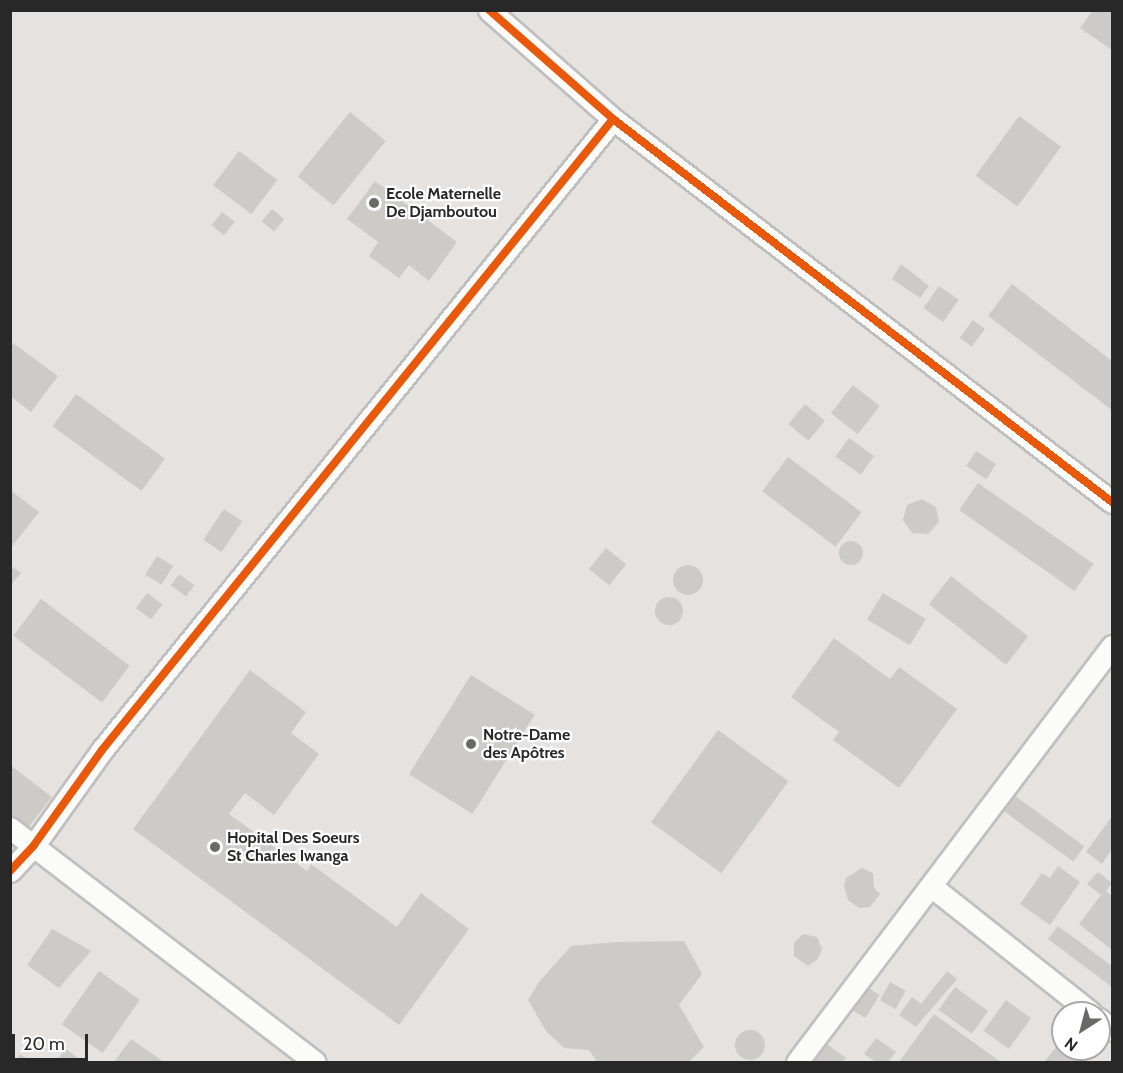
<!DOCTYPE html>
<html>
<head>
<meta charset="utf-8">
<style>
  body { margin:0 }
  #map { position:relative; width:1123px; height:1073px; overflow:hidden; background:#e6e2df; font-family:Cabin,sans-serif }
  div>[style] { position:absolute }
  .building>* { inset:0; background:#cdcbc8; transform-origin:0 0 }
  .round { border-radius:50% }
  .roads { filter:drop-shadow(2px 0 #c0bfc0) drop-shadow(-2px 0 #c0bfc0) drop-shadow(0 2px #c0bfc0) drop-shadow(0 -2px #c0bfc0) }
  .street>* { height:21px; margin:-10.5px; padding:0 10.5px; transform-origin:10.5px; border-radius:10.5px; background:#fbfbfa }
  .cycleway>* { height:8px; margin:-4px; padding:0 4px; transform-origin:4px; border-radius:4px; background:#e8590c }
  .dots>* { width:16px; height:16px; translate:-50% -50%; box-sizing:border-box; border:3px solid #fff; border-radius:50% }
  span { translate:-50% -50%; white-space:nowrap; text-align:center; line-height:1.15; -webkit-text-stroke:4.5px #fff; paint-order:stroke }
  .poi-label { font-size:16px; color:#282828; font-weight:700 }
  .left { translate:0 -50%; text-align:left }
  .frame { position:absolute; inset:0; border:12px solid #282828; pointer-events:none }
  .north { position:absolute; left:1051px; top:1001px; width:60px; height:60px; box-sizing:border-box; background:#fff; border:2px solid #a9a9a9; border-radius:50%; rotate:216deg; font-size:16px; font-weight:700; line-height:24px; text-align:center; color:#282828 }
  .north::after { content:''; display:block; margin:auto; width:21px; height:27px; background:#6a6968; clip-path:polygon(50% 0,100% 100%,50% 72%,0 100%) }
  .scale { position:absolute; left:12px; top:1034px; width:76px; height:27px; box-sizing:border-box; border:3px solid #282828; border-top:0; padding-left:8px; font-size:18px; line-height:21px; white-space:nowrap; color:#282828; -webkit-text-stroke:4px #fff; paint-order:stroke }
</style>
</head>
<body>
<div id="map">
  <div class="building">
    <div style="clip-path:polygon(1093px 10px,1112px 10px,1112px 50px,1080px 28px)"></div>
    <div style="left:350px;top:112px;width:46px;height:83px;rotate:39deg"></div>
    <div style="left:1019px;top:116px;width:52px;height:74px;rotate:36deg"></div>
    <div style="left:239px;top:151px;width:48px;height:43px;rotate:37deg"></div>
    <div style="clip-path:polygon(375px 181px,457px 242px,429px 281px,409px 265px,399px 278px,369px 256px,378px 242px,347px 219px)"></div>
    <div style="left:272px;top:209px;width:16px;height:16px;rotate:40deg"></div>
    <div style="left:222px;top:212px;width:16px;height:17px;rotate:38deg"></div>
    <div style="clip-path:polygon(901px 264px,929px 286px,920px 298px,892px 279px)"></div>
    <div style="clip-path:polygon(1012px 284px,1112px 361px,1112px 410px,988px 316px)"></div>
    <div style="left:939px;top:286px;width:24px;height:27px;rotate:35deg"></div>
    <div style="left:973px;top:320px;width:15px;height:22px;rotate:37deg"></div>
    <div style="clip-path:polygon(10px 341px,58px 376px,31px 412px,10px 396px)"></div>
    <div style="left:853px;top:385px;width:34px;height:36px;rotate:38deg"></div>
    <div style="left:76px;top:394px;width:110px;height:40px;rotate:36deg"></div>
    <div style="left:805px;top:404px;width:26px;height:26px;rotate:40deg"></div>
    <div style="left:849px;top:438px;width:31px;height:23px;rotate:36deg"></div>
    <div style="left:976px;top:451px;width:24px;height:18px;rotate:33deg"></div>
    <div style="left:788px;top:457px;width:92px;height:43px;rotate:37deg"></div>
    <div style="left:978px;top:483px;width:141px;height:33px;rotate:35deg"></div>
    <div style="clip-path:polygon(10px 490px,39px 512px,10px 549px)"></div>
    <div style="clip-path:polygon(922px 499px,936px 507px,939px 522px,928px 534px,912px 533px,903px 520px,907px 505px)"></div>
    <div style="left:224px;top:509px;width:22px;height:37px;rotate:34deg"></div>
    <div class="round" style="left:839px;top:541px;width:24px;height:24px"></div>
    <div style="left:606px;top:548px;width:26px;height:27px;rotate:39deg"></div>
    <div style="left:157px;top:556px;width:19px;height:22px;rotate:32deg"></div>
    <div style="clip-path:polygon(10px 565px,21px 573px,10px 586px)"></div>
    <div class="round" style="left:673px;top:565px;width:30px;height:30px"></div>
    <div style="left:179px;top:574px;width:19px;height:14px;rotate:36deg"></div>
    <div style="left:951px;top:576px;width:98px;height:36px;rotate:38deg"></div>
    <div style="left:147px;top:593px;width:19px;height:19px;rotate:36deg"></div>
    <div style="left:883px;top:593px;width:50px;height:31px;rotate:31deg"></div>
    <div class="round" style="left:655px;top:597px;width:28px;height:28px"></div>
    <div style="left:41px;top:599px;width:111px;height:46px;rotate:37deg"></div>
    <div style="clip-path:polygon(834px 638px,890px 679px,899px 667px,957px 709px,899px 788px,833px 740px,839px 732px,791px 697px)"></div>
    <div style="clip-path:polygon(250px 670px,306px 712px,291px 733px,319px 754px,274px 815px,245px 793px,229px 814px,307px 871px,311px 864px,397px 927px,421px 893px,469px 929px,399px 1025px,133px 829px)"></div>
    <div style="left:471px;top:675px;width:75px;height:117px;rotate:32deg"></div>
    <div style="left:718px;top:730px;width:87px;height:114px;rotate:36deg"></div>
    <div style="clip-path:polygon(10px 765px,52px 797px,25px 832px,10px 820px)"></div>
    <div style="left:1014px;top:795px;width:87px;height:19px;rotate:36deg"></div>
    <div style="clip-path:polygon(1112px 816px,1112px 849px,1102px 864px,1086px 852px)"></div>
    <div style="clip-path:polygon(1058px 866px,1080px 882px,1050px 925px,1020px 904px,1042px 873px,1050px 878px)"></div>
    <div style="clip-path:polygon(862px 868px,873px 873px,874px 888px,880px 894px,870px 907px,859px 908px,848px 900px,844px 886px,846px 878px)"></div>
    <div style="clip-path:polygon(1098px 872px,1112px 883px,1106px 891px,1112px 896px,1112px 950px,1079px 924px,1101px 895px,1087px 884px)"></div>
    <div style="clip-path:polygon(1058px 926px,1112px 966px,1112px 987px,1048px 939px)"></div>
    <div style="clip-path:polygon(52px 929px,91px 951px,59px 988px,27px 965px)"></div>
    <div style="clip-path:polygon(803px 934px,817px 937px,822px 949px,818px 959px,808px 966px,794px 956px,794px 943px)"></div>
    <div style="clip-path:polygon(684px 941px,702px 974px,679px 1005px,704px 1047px,689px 1062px,597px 1062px,589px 1050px,564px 1048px,546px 1031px,528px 1000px,539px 982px,571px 946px,616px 942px)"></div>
    <div style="left:99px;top:971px;width:50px;height:65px;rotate:35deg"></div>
    <div style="clip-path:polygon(947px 971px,957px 979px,916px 1027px,899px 1015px,912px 997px,921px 1004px)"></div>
    <div style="left:890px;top:982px;width:18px;height:21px;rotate:29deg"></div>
    <div style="left:865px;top:986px;width:17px;height:27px;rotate:31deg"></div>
    <div style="left:955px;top:987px;width:41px;height:28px;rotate:36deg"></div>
    <div style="left:1006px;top:1000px;width:31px;height:38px;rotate:36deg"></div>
    <div style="clip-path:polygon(934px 1014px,1001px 1062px,899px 1062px)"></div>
    <div class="round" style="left:735px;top:1030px;width:30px;height:30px"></div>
    <div style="clip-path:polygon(876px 1038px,896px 1052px,888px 1062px,876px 1062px,864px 1054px)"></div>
    <div style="clip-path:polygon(131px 1039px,164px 1062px,114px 1062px)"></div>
    <div style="clip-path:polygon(821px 1040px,846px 1058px,843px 1062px,805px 1062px)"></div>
    <div style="clip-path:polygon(1058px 1045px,1079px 1062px,1044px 1062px)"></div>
    <div style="clip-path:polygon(66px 1049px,83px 1062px,55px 1062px)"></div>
    <div style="clip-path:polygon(20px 1054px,31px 1062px,14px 1062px)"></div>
  </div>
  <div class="roads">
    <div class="street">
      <div style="left:489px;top:10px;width:165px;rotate:41.3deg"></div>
      <div style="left:613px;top:119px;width:629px;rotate:37.51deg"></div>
      <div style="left:10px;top:828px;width:384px;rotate:37.5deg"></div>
      <div style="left:10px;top:871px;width:35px;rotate:-47deg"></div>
      <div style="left:34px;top:845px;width:117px;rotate:-54.4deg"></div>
      <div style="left:102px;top:750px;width:812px;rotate:-51deg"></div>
      <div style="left:931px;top:886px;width:204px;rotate:38.4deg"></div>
      <div style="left:1099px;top:1019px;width:17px;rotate:40deg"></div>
      <div style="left:797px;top:1062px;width:522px;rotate:-52.87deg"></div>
    </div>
  </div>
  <div class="cycleway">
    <div style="left:489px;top:10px;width:165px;rotate:41.3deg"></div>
    <div style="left:613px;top:119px;width:629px;rotate:37.51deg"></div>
    <div style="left:10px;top:871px;width:35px;rotate:-47deg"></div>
    <div style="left:34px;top:845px;width:117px;rotate:-54.4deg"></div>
    <div style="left:102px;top:750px;width:812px;rotate:-51deg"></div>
  </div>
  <div class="dots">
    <div style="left:374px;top:203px;background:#6a6968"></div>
    <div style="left:471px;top:744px;background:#6a6968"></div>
    <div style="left:215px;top:847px;background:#6a6968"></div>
  </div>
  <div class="poi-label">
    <span class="left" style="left:386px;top:203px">Ecole Maternelle<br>De Djamboutou</span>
    <span class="left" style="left:483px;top:744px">Notre-Dame<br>des Apôtres</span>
    <span class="left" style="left:227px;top:847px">Hopital Des Soeurs<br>St Charles Iwanga</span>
  </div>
  <div class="frame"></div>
  <div class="north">N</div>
  <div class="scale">20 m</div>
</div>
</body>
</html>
